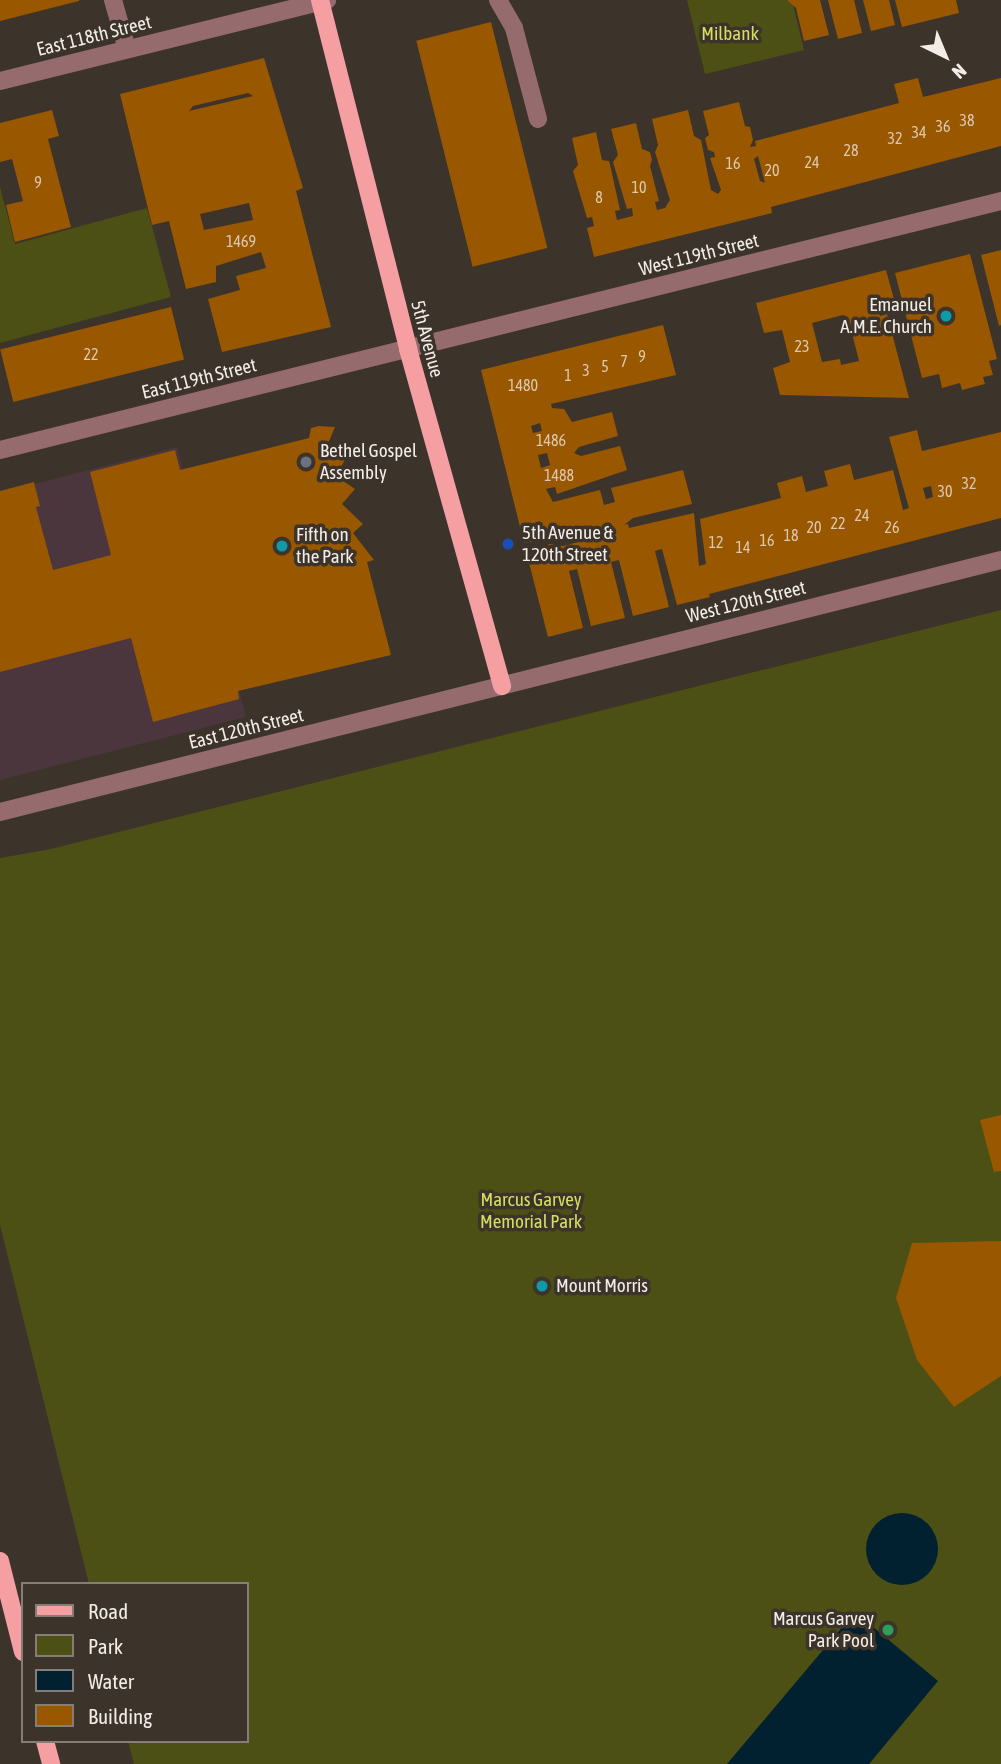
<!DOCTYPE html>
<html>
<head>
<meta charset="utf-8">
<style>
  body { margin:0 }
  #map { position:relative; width:1001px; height:1764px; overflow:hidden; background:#3c332b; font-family:"Asap Condensed",sans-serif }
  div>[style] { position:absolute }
  .education>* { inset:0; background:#4a363c }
  .green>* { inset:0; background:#4c5014 }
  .water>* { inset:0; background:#012131 }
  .round { border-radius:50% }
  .building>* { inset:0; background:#995700; transform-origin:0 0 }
  .minor>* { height:18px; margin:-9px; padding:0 9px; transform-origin:9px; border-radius:9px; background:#966b6d }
  .major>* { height:18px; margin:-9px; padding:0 9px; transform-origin:9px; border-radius:9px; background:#f59fa3 }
  .dots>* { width:19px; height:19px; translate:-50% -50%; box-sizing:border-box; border:4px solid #3c332b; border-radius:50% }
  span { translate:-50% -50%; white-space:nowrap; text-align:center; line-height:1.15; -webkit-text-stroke:7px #3c332b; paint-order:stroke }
  .number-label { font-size:16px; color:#dcc8ae }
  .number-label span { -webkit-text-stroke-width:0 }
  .park-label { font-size:19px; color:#d6de5e }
  .street-label { font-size:19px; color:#f3ede8 }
  .poi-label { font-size:19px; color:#f3ede8 }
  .right { translate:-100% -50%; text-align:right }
  .left { translate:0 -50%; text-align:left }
  .legend { position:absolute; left:21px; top:1582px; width:228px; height:161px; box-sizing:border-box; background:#3c332b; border:2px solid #857d77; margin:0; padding:9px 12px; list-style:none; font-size:21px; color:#f3ede8 }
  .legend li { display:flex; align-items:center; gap:14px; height:35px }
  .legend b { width:35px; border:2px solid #857d77 }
  .north { position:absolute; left:910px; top:21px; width:70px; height:70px; -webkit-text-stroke:5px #3c332b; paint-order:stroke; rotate:137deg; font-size:19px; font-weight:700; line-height:28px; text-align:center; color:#f3ede8 }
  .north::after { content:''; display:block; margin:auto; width:24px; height:32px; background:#f3ede8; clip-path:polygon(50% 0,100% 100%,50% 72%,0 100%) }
</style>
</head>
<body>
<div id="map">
  <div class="education">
    <div style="clip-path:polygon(177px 447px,246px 717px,0 780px,0 493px)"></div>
  </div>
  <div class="green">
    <div style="clip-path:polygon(687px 0,792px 0,804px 50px,705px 74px)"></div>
    <div style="clip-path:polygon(0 187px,15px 244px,147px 208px,171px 297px,0 343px)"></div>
    <div style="clip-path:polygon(1001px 610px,1001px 1764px,134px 1764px,128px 1741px,247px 1741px,247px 1584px,89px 1584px,0 1225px,0 858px,51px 849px)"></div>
  </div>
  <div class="water">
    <div class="round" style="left:866px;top:1513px;width:72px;height:72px"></div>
    <div style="clip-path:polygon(855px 1612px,938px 1681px,869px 1764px,727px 1764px)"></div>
  </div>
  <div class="building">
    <div style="clip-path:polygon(0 0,79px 0,79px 1px,0 21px)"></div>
    <div style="clip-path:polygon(787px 0,820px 0,829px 35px,804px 41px,796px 8px)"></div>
    <div style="clip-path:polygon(828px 0,854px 0,862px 33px,838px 39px)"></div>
    <div style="clip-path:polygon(863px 0,889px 0,895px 25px,871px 31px)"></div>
    <div style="clip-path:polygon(895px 0,956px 0,959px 13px,902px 27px)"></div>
    <div style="left:491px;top:22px;width:233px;height:77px;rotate:76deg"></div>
    <div style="clip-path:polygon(evenodd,264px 58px,303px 188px,296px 191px,331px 327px,222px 352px,208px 299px,240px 290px,236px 276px,266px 268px,261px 252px,216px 266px,216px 282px,186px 289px,169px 221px,152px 225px,120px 94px,264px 58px,248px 93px,253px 96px,189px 111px,193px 106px,248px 93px,264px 58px,249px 203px,253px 220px,204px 230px,200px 214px,249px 203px)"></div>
    <div style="clip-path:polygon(evenodd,918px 78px,923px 97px,1001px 78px,1001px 146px,771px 207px,772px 213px,594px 257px,587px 228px,594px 226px,592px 217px,587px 218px,573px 171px,578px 165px,572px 138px,596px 132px,602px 160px,609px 161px,611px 169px,620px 210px,615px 211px,617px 220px,633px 216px,632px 208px,627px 209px,613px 162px,618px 155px,611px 129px,636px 123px,642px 149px,650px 152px,652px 160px,650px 166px,659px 201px,655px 202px,657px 210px,665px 208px,670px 200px,655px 152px,658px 145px,652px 119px,688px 110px,694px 136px,701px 140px,711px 190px,718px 194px,721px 190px,710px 158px,715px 157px,714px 152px,708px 150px,705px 138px,709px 135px,703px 111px,739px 102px,745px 126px,750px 127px,753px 140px,750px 147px,756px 146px,755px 141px,899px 103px,894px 84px,918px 78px,758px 156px,765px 183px,760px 181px,754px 159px,758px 156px)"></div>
    <div style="clip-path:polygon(52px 110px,59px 136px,48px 139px,71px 227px,15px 242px,6px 205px,23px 201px,12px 159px,0 162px,0 123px)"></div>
    <div style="clip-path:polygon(1001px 250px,1001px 325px,999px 326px,981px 255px)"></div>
    <div style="clip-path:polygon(970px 254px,997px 359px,989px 361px,993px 375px,983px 377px,985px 384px,962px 390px,960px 383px,942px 388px,939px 374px,922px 378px,895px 273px)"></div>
    <div style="clip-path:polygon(evenodd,886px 270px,895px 303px,877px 307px,880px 316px,887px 314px,909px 398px,780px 395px,773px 368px,790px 362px,782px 330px,764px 333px,756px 303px,886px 270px,843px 315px,848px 317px,859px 361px,841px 365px,840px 359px,822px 362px,812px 323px,843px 315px)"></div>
    <div style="left:171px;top:307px;width:54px;height:176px;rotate:76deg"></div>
    <div style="clip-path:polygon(evenodd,663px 325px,676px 375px,551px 404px,552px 408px,564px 409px,572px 422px,612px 412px,618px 436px,579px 447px,574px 453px,581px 456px,620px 446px,627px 470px,557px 494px,555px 487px,546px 489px,553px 502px,600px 490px,604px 505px,615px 502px,611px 488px,683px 470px,692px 504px,633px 518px,624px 525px,628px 524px,629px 528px,694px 513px,699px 566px,706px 564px,700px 519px,781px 498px,777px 483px,802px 476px,806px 492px,828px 486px,824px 471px,850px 464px,854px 480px,893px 470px,903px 510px,909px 508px,889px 437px,917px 430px,922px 451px,1001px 432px,1001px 518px,709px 594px,710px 597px,677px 605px,662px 549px,655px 551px,669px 607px,633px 616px,619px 560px,611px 562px,625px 618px,591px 626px,577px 569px,569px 571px,583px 628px,548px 637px,527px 555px,545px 550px,549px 544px,563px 546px,605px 535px,606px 532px,602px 528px,524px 543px,481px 370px,663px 325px,540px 423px,542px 431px,533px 433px,531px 426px,540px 423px,663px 325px,547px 453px,550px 465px,541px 468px,538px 455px,547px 453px,663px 325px,931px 486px,933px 497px,926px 499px,923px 488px,931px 486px)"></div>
    <div style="clip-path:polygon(319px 426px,335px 427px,327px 446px,347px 456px,336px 476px,355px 489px,342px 504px,363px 524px,353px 533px,374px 560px,367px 562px,391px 655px,238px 691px,239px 699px,153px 722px,131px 638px,0 672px,0 491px,34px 482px,40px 506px,36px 507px,53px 570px,111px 555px,90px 472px,175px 450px,180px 470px,309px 438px,311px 428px)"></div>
    <div style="clip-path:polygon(1001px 1115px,1001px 1171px,994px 1172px,980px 1120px)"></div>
    <div style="clip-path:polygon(1001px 1241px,1001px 1376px,954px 1407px,917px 1360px,896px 1298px,912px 1243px)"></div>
  </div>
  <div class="minor">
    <div style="left:113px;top:0;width:51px;rotate:74.1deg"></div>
    <div style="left:498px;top:0;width:32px;rotate:60deg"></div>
    <div style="left:514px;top:28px;width:94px;rotate:75.2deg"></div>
    <div style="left:0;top:81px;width:337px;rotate:-13.9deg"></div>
    <div style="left:0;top:450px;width:1032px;rotate:-13.97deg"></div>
    <div style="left:0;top:812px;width:1032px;rotate:-14.13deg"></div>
  </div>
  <div class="major">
    <div style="left:320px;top:0;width:360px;rotate:75.8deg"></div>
    <div style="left:408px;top:349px;width:350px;rotate:74.4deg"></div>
    <div style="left:0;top:1561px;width:94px;rotate:75.8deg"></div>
    <div style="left:45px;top:1741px;width:24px;rotate:75deg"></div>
  </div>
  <div class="dots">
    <div style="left:946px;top:316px;background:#0f9aa8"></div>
    <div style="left:306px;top:462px;background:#6b7280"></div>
    <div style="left:508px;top:544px;background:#1a4fb4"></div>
    <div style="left:282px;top:546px;background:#0f9aa8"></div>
    <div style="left:542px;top:1286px;background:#0f9aa8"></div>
    <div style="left:888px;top:1630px;background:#2e9e5b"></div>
  </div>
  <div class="number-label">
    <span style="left:967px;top:120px">38</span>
    <span style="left:943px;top:126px">36</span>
    <span style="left:919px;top:132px">34</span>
    <span style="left:895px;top:138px">32</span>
    <span style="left:851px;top:150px">28</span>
    <span style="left:812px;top:162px">24</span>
    <span style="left:733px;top:163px">16</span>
    <span style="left:772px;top:170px">20</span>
    <span style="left:38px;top:182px">9</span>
    <span style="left:639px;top:187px">10</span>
    <span style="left:599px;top:197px">8</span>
    <span style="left:241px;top:241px">1469</span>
    <span style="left:802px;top:346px">23</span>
    <span style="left:91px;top:354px">22</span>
    <span style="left:642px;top:356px">9</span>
    <span style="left:624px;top:361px">7</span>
    <span style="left:605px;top:366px">5</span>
    <span style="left:586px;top:370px">3</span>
    <span style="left:568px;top:375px">1</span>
    <span style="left:523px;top:385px">1480</span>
    <span style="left:551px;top:440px">1486</span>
    <span style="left:559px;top:475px">1488</span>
    <span style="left:969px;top:483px">32</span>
    <span style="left:945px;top:491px">30</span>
    <span style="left:862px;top:515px">24</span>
    <span style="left:838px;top:523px">22</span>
    <span style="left:814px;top:527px">20</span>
    <span style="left:892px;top:527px">26</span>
    <span style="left:791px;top:535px">18</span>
    <span style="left:767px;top:540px">16</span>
    <span style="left:716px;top:542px">12</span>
    <span style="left:743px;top:547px">14</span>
  </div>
  <div class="park-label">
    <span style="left:730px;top:34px">Milbank</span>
    <span style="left:531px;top:1211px">Marcus Garvey<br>Memorial Park</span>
  </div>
  <div class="street-label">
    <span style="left:94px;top:36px;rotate:-14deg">East 118th Street</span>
    <span style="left:699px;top:255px;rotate:-14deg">West 119th Street</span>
    <span style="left:427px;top:339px;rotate:75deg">5th Avenue</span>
    <span style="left:199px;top:379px;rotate:-14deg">East 119th Street</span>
    <span style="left:746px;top:602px;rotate:-14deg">West 120th Street</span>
    <span style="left:246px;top:729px;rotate:-14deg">East 120th Street</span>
  </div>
  <div class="poi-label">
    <span class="right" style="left:932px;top:316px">Emanuel<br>A.M.E. Church</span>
    <span class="left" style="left:320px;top:462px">Bethel Gospel<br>Assembly</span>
    <span class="left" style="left:522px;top:544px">5th Avenue &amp;<br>120th Street</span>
    <span class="left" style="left:296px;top:546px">Fifth on<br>the Park</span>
    <span class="left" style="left:556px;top:1286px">Mount Morris</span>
    <span class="right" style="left:874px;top:1630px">Marcus Garvey<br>Park Pool</span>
  </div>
  <ul class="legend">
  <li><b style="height:9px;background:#f59fa3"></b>Road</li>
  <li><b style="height:19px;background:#4c5014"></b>Park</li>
  <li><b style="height:19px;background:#012131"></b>Water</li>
  <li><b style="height:19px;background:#995700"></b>Building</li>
  </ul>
  <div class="north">N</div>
</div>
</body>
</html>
